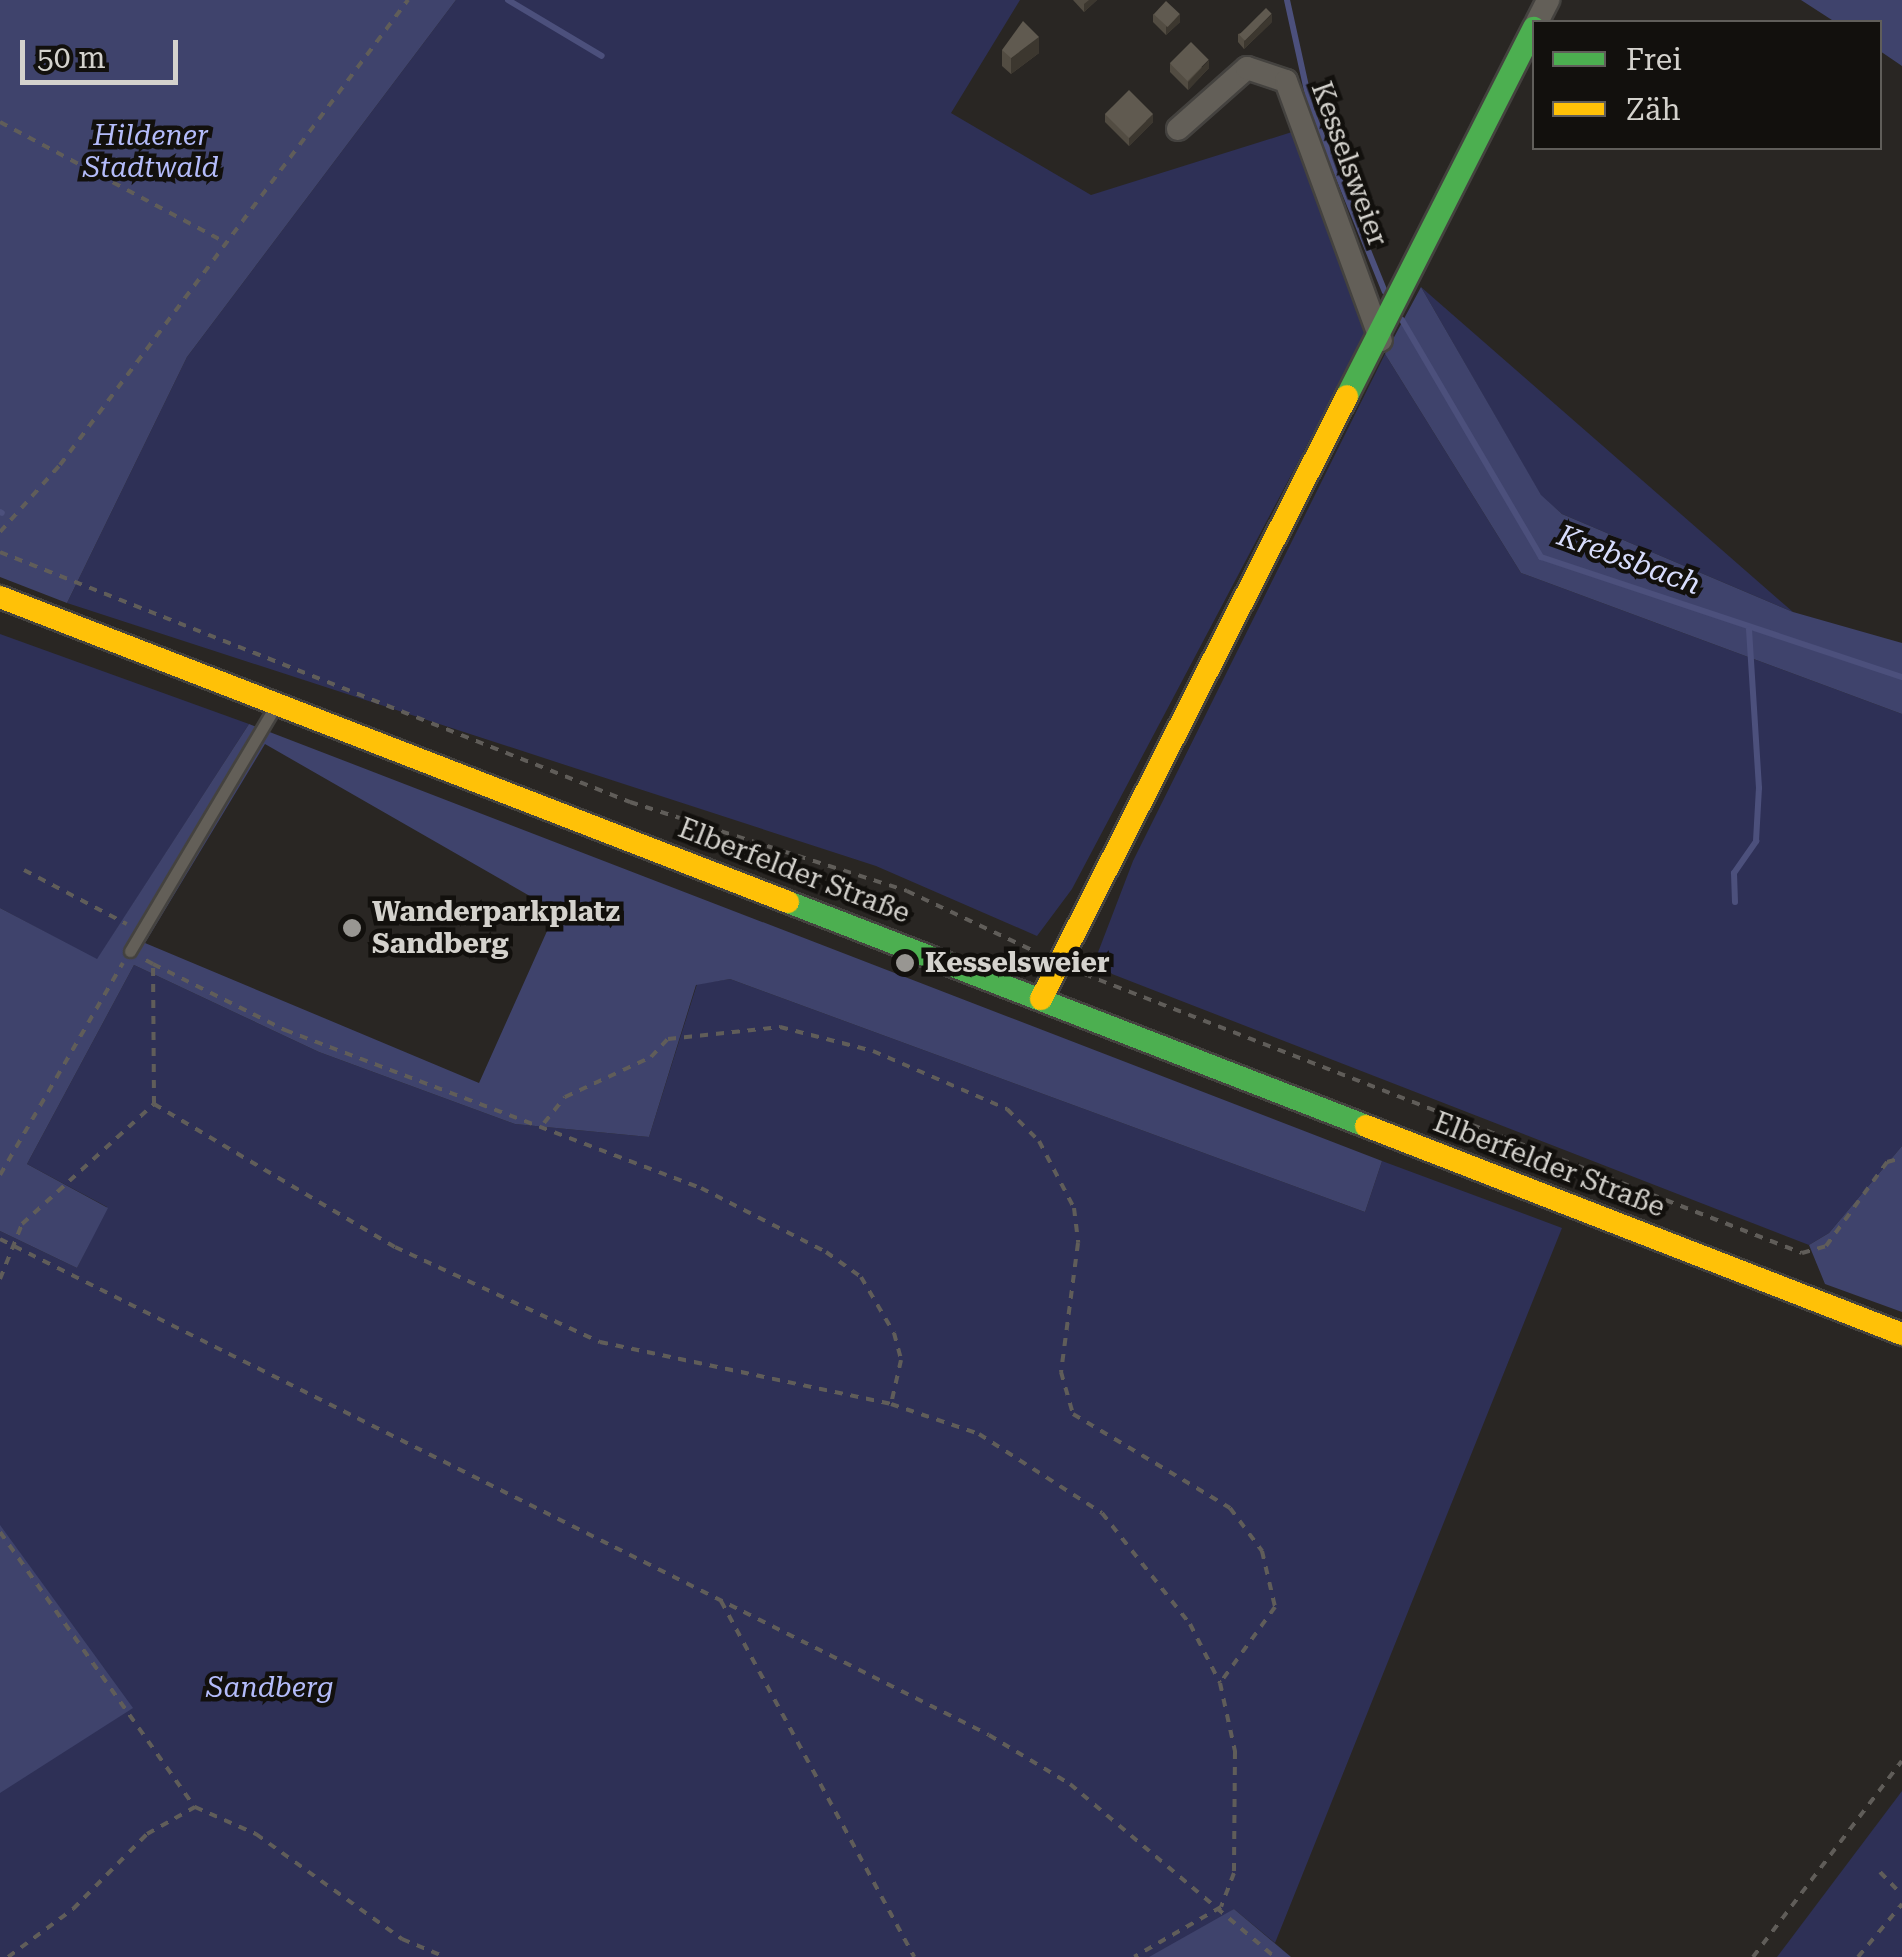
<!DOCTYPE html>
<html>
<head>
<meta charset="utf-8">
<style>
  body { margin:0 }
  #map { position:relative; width:1902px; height:1957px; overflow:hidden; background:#292623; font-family:"Roboto Serif",serif }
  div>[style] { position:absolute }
  .green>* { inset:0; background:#2e3056 }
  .forest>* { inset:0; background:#3f436c }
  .stream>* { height:6px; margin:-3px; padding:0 3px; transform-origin:3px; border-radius:3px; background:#4c507c }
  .path>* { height:4px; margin-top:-2px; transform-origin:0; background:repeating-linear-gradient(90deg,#605d59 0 8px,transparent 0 16px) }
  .roads { filter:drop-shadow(2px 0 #44423f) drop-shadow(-2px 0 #44423f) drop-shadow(0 2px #44423f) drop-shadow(0 -2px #44423f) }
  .lane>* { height:11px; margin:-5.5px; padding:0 5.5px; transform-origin:5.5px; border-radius:5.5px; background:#635f58 }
  .street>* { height:22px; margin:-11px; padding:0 11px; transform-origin:11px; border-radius:11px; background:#635f58 }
  .fast>* { height:22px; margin:-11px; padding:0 11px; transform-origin:11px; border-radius:11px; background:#4caf50 }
  .slow>* { height:22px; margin:-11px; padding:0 11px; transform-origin:11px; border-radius:11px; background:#ffc107 }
  .wall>* { inset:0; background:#524c42 }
  .shaded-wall>* { inset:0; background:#3c372f }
  .building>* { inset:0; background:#605a50; transform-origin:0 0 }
  .dots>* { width:28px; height:28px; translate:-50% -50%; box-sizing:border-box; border:5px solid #12100d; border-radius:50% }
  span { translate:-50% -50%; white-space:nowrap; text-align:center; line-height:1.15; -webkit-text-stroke:9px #12100d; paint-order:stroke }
  .park-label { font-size:28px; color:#b4bcfa; font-style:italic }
  .street-label { font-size:28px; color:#d4d2cd }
  .poi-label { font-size:28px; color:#d4d2cd; font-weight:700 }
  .left { translate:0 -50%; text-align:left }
  .water-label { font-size:30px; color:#d7dcfc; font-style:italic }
  .legend { position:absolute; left:1532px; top:20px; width:350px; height:130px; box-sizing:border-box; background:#12100d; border:2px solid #605e5a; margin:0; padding:12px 18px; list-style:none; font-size:30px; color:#d4d2cd }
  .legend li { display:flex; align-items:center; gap:20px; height:50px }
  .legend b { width:50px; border:2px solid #605e5a }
  .scale { position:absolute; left:20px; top:40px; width:158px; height:45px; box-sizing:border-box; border:5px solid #d4d2cd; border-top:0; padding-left:12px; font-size:30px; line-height:35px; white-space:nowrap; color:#d4d2cd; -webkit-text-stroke:8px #12100d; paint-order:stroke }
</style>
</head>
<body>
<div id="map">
  <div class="green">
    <div style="clip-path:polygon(456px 0,1020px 0,951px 113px,1091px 195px,1292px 132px,1371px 324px,1072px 889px,1037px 936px,876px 866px,67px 603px,187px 357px)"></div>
    <div style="clip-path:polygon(1421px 287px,1793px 612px,1562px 514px,1541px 496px)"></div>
    <div style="clip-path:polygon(1385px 354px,1521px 573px,1902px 714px,1902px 1146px,1829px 1233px,1809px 1245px,1112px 974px,1097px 955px,1133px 861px)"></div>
    <div style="clip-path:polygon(0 634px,249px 724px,97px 960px,0 908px)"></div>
    <div style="clip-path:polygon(134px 965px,319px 1052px,515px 1124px,649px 1137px,697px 984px,730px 979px,1365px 1212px,1382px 1161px,1562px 1228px,1275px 1943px,1234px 1909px,1183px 1957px,0 1957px,0 1231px,77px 1268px,107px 1207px,27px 1164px)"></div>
    <div style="clip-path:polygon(1902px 1791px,1902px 1957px,1777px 1957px)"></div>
  </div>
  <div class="forest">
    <div style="clip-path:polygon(0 0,456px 0,187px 357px,67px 603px,0 577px)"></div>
    <div style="clip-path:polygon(1801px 0,1902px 0,1902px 66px,1880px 51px,1880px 22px,1835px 22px)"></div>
    <div style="clip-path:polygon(1421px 287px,1541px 495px,1562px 514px,1793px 612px,1902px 643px,1902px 714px,1521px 573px,1385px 354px)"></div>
    <div style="clip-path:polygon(evenodd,249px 724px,1382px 1161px,1365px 1212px,730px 979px,696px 985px,649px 1137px,515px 1124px,319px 1052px,134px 965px,27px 1164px,108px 1208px,77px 1268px,0 1231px,0 908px,97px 959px,249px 724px,265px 744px,556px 911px,479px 1083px,145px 943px,265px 744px)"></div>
    <div style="clip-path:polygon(1902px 1146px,1902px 1312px,1825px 1284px,1809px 1245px,1829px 1233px)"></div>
    <div style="clip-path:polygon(0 1525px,133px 1708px,0 1793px)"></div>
    <div style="clip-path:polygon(1234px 1909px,1291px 1957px,1149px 1957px)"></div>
  </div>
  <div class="stream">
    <div style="left:508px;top:0;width:109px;rotate:30.8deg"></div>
    <div style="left:1287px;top:0;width:112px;rotate:77.6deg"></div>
    <div style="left:1311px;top:109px;width:197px;rotate:68deg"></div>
    <div style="left:1402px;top:320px;width:275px;rotate:59.6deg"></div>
    <div style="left:1541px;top:557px;width:380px;rotate:18.4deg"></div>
    <div style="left:0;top:512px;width:2px;rotate:27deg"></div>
    <div style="left:1735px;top:902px;width:29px;rotate:-92deg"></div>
    <div style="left:1734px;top:873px;width:39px;rotate:-55deg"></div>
    <div style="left:1756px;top:841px;width:53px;rotate:-86.8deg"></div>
    <div style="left:1759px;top:788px;width:159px;rotate:-93.6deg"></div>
  </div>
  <div class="path">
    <div style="left:0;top:122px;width:253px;rotate:28.1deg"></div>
    <div style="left:0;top:532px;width:90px;rotate:-48.2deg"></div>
    <div style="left:60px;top:465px;width:581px;rotate:-53.19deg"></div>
    <div style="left:0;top:552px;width:678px;rotate:21.64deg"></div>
    <div style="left:630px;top:802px;width:291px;rotate:17.8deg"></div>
    <div style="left:907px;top:891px;width:140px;rotate:25.3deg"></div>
    <div style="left:24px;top:870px;width:116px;rotate:27.7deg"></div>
    <div style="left:153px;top:964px;width:148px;rotate:26.6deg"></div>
    <div style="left:285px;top:1030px;width:445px;rotate:20.8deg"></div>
    <div style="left:701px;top:1188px;width:140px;rotate:27.1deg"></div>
    <div style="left:826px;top:1252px;width:43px;rotate:35.5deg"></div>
    <div style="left:861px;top:1277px;width:65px;rotate:59.5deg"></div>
    <div style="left:894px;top:1333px;width:28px;rotate:75deg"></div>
    <div style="left:901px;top:1360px;width:45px;rotate:102.8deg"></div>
    <div style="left:1084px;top:974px;width:770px;rotate:21.24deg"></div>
    <div style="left:1802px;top:1253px;width:25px;rotate:-16deg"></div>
    <div style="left:1826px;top:1246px;width:104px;rotate:-54deg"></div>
    <div style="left:1887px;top:1162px;width:16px;rotate:-15deg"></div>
    <div style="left:154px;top:1104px;width:280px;rotate:30.7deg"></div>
    <div style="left:395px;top:1247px;width:226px;rotate:24.9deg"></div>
    <div style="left:600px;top:1342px;width:298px;rotate:12deg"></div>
    <div style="left:891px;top:1404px;width:93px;rotate:18.8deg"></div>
    <div style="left:979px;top:1434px;width:146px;rotate:32.7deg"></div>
    <div style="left:1102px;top:1513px;width:142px;rotate:51.6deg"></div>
    <div style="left:1190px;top:1624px;width:66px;rotate:63deg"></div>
    <div style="left:1220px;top:1683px;width:70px;rotate:77.6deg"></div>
    <div style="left:1235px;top:1751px;width:122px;rotate:90.5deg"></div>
    <div style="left:1234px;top:1873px;width:36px;rotate:111deg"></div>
    <div style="left:1221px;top:1907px;width:100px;rotate:150.1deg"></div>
    <div style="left:544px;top:1123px;width:33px;rotate:-51deg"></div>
    <div style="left:565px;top:1097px;width:95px;rotate:-24.9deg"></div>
    <div style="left:651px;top:1057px;width:25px;rotate:-47deg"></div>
    <div style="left:668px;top:1039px;width:113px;rotate:-6.1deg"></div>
    <div style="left:780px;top:1027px;width:96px;rotate:14.5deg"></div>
    <div style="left:873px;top:1051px;width:146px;rotate:23.4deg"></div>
    <div style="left:1007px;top:1109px;width:45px;rotate:45deg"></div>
    <div style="left:1039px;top:1141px;width:76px;rotate:62.4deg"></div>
    <div style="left:1074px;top:1208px;width:35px;rotate:83deg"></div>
    <div style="left:1078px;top:1243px;width:130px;rotate:97.5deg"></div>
    <div style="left:1061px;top:1372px;width:44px;rotate:74.1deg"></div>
    <div style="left:1073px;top:1414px;width:183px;rotate:30.9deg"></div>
    <div style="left:1230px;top:1508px;width:54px;rotate:53.3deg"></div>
    <div style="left:1262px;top:1551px;width:57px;rotate:76.9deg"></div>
    <div style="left:1275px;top:1607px;width:94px;rotate:125.9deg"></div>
    <div style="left:0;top:1175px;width:245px;rotate:-59.9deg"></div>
    <div style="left:0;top:1239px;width:1106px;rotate:26.63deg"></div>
    <div style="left:989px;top:1735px;width:95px;rotate:31.2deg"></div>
    <div style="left:1070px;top:1784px;width:268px;rotate:40.2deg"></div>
    <div style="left:0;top:1279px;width:59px;rotate:-68.2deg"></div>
    <div style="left:22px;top:1224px;width:178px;rotate:-42.3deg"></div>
    <div style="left:154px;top:1104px;width:140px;rotate:-90.4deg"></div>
    <div style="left:153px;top:964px;width:10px;rotate:-151deg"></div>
    <div style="left:0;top:1532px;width:337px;rotate:54.7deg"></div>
    <div style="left:195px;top:1807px;width:67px;rotate:23.9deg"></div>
    <div style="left:256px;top:1834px;width:180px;rotate:35.7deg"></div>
    <div style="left:402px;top:1939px;width:47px;rotate:22.7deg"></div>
    <div style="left:721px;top:1601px;width:405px;rotate:61.5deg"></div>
    <div style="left:1880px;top:1872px;width:32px;rotate:46deg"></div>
    <div style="left:8px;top:1957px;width:81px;rotate:-36.4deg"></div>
    <div style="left:73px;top:1909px;width:105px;rotate:-45.4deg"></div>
    <div style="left:147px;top:1834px;width:55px;rotate:-29.4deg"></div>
    <div style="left:1753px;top:1957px;width:246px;rotate:-52.8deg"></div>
    <div style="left:1858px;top:1957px;width:69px;rotate:-50.3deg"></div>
  </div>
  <div class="roads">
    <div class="lane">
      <div style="left:130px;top:951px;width:282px;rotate:-59.3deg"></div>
    </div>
    <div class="street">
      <div style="left:1537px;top:22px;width:25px;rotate:-63deg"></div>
      <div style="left:1178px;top:129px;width:92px;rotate:-41.5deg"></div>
      <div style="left:1247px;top:68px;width:41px;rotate:18.4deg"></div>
      <div style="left:1286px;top:81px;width:276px;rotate:69.9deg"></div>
    </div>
    <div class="fast">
      <div style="left:1347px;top:396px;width:413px;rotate:-63.1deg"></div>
      <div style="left:788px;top:902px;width:620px;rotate:21.18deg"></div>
    </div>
    <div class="slow">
      <div style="left:0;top:597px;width:845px;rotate:21.16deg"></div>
      <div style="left:1041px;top:999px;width:676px;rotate:-63.09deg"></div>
      <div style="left:1366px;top:1126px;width:575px;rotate:21.21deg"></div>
    </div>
  </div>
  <div class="wall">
    <div style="clip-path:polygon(1073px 0,1097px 0,1084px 12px)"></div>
    <div style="clip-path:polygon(1153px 14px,1180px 22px,1166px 35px,1153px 22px)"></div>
    <div style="clip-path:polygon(1272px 22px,1244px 49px,1238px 42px,1238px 34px)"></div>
    <div style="clip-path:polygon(1002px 50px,1039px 53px,1011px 74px,1002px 66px)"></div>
    <div style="clip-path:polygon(1170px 64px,1209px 68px,1188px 90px,1170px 72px)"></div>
    <div style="clip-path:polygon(1105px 114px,1153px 122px,1129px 146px,1105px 122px)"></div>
  </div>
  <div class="shaded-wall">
    <div style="clip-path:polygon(1089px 0,1097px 0,1084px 12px,1084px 4px)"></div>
    <div style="clip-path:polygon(1180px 14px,1180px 22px,1166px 35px,1166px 27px)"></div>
    <div style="clip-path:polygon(1272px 14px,1272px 22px,1244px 49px,1244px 41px)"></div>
    <div style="clip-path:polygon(1039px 37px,1039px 53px,1011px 74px,1011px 58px)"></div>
    <div style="clip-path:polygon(1209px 60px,1209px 68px,1188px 90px,1188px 82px)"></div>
    <div style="clip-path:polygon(1153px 114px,1153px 122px,1129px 146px,1129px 138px)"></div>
  </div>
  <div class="building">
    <div style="left:1166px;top:1px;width:19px;height:18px;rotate:43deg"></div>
    <div style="left:1266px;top:8px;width:8px;height:38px;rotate:45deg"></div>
    <div style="clip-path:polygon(1023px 21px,1039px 37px,1011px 58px,1002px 50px)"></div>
    <div style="left:1191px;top:42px;width:25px;height:30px;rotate:45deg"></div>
    <div style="left:1129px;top:90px;width:34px;height:34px;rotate:45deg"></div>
  </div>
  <div class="dots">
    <div style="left:352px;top:928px;background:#989692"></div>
    <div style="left:905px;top:963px;background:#989692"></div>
  </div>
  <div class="park-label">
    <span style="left:151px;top:152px">Hildener<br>Stadtwald</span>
    <span style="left:270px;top:1688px">Sandberg</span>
  </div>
  <div class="street-label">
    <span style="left:1349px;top:164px;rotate:70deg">Kesselsweier</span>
    <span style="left:794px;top:871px;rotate:21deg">Elberfelder Straße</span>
    <span style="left:1549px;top:1165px;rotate:21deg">Elberfelder Straße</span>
  </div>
  <div class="poi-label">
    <span class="left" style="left:372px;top:928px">Wanderparkplatz<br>Sandberg</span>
    <span class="left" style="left:925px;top:963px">Kesselsweier</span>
  </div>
  <div class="water-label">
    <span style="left:1629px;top:560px;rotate:20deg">Krebsbach</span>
  </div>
  <ul class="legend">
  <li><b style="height:12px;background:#4caf50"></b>Frei</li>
  <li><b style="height:12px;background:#ffc107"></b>Zäh</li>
  </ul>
  <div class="scale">50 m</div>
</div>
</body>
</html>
